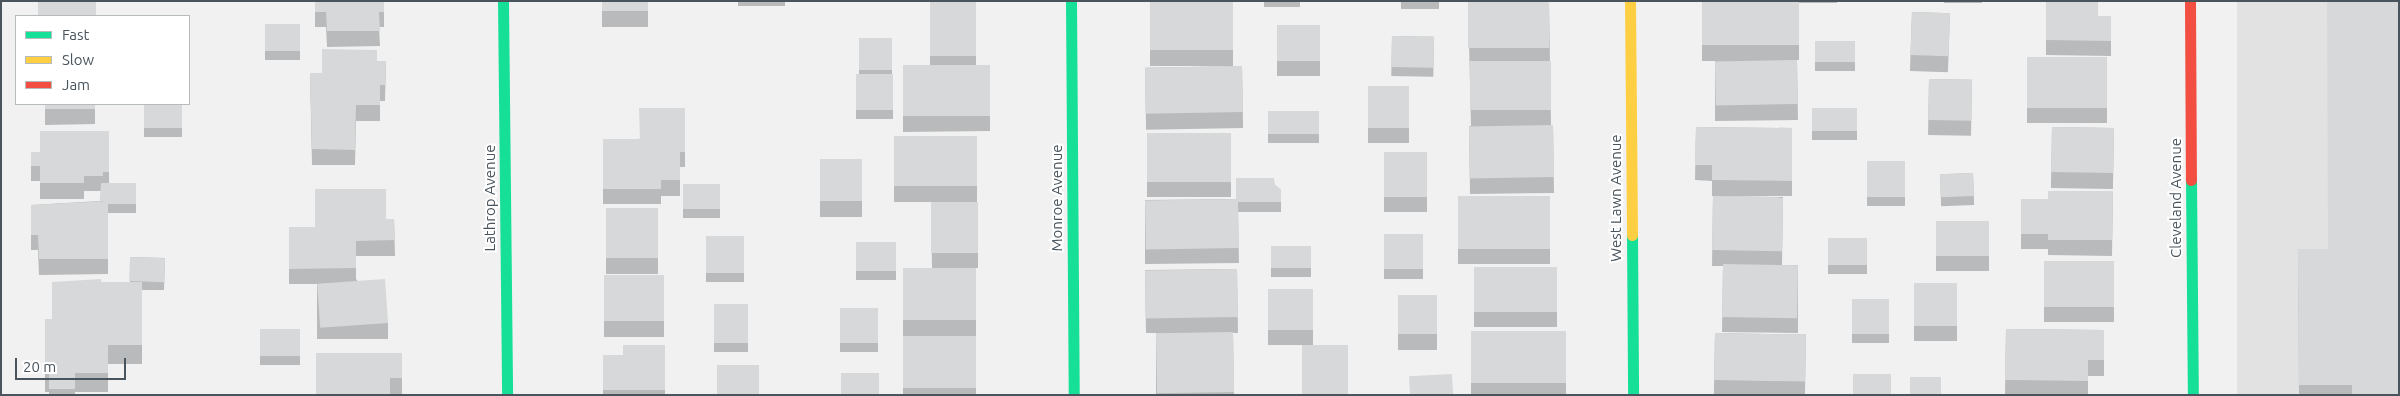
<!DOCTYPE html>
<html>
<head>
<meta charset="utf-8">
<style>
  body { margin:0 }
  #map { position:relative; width:2400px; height:396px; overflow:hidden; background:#f1f1f1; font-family:Ubuntu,sans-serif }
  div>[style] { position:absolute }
  .education>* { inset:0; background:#e3e2e3; transform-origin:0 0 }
  .fast>* { height:11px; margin:-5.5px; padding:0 5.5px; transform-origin:5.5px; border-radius:5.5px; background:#16e098 }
  .slow>* { height:11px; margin:-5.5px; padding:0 5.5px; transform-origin:5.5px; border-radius:5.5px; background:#ffcf43 }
  .jam>* { height:11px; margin:-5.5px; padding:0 5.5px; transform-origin:5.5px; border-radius:5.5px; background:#f24e42 }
  .wall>* { inset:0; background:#b9babb; transform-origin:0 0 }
  .building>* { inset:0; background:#d7d8d9; transform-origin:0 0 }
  span { translate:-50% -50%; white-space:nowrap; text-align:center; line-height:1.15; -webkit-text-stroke:4px #fff; paint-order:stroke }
  .street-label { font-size:15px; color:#49545d }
  .frame { position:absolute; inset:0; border:2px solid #49545d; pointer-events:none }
  .legend { position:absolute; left:15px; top:15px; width:175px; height:90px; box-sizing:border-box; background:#fff; border:1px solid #b6bbbe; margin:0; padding:6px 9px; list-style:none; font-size:15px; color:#49545d }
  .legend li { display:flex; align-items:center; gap:10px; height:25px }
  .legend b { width:25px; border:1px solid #b6bbbe }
  .scale { position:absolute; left:15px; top:358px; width:111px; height:22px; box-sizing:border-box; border:2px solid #49545d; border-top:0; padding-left:6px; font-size:15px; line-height:18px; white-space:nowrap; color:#49545d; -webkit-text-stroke:4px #fff; paint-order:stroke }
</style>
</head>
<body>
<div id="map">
  <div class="education">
    <div style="left:2237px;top:1px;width:162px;height:394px"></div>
  </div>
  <div class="fast">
    <div style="left:503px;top:1px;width:394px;rotate:89.4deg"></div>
    <div style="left:1071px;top:1px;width:394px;rotate:89.6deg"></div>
    <div style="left:2191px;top:180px;width:215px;rotate:89.5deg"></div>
    <div style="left:1632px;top:235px;width:160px;rotate:89.6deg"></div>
  </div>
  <div class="slow">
    <div style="left:1630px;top:1px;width:234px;rotate:89.5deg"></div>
  </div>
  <div class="jam">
    <div style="left:2190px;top:1px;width:179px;rotate:89.7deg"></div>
  </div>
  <div class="wall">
    <div style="clip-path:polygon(315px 1px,384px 1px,384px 27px,379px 27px,380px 46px,327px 47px,326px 27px,315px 27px)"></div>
    <div style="left:602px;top:1px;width:46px;height:26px"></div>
    <div style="left:738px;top:1px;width:47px;height:5px"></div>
    <div style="clip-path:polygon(930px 1px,976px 1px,976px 65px,990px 65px,990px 131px,903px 132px,903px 66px,930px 66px)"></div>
    <div style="left:1150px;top:1px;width:83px;height:65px"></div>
    <div style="left:1264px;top:1px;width:36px;height:6px"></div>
    <div style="left:1401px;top:1px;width:38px;height:8px"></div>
    <div style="clip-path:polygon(1468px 1px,1549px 1px,1551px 125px,1553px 125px,1554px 193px,1470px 194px,1469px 126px,1471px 126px)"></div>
    <div style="clip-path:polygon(1702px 1px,1837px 1px,1837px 3px,1799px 3px,1799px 60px,1797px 60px,1798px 120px,1715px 121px,1715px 61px,1702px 61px)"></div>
    <div style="left:1944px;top:1px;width:38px;height:2px"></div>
    <div style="clip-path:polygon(2046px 1px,2098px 16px,2111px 16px,2111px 56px,2046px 55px)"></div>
    <div style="left:1912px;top:12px;width:38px;height:59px;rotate:2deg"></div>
    <div style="left:265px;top:24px;width:35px;height:36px"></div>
    <div style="left:1277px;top:25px;width:43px;height:51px"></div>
    <div style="left:1392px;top:36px;width:42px;height:40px;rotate:1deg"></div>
    <div style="clip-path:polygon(859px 38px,892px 38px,892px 74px,893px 74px,893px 119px,856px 119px,856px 74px,859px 74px)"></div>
    <div style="left:1815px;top:41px;width:40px;height:30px"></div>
    <div style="left:2027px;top:57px;width:80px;height:66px"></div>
    <div style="clip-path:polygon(377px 61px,386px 61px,385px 101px,380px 101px,380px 121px,356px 121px,355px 165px,312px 165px,310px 73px,322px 73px)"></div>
    <div style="left:1242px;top:66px;width:62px;height:97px;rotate:89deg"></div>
    <div style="left:1929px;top:79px;width:43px;height:56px;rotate:1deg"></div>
    <div style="left:1409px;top:86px;width:57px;height:41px;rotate:90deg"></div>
    <div style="clip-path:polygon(38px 104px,95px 104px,95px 124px,45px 125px,45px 104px)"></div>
    <div style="left:144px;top:104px;width:38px;height:33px"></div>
    <div style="clip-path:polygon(685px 108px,685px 167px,680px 167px,680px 196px,661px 196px,661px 204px,603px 204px,603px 139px,639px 139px)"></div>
    <div style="left:1812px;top:108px;width:45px;height:32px"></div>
    <div style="left:1319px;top:111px;width:32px;height:51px;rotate:90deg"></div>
    <div style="clip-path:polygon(1696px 127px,1792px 128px,1792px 196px,1712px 196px,1712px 181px,1695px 180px)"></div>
    <div style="left:2052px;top:127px;width:62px;height:61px;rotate:1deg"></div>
    <div style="clip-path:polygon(109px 131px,109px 183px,136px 183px,136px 213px,108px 213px,108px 274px,39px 275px,38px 250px,31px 250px,31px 205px,100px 201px,101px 191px,84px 191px,84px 199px,40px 199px,40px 181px,31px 181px,31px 152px,40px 152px)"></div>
    <div style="left:1231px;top:133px;width:64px;height:84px;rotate:90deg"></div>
    <div style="clip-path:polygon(894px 136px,977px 136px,977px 202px,978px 202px,978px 268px,976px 268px,976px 395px,903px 395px,903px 269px,932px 268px,931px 202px,894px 202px)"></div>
    <div style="left:1427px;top:152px;width:60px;height:43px;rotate:90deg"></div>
    <div style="left:820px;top:159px;width:42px;height:58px"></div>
    <div style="left:1867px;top:161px;width:38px;height:45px"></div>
    <div style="left:1973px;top:173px;width:32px;height:33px;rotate:88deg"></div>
    <div style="left:720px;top:184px;width:34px;height:37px;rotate:90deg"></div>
    <div style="clip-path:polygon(1275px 185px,1281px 190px,1281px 212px,1238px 212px,1239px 263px,1145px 264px,1145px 200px,1236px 199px)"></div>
    <div style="clip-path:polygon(2113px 191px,2112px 256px,2048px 255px,2048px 249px,2021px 249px,2021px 199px,2048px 199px)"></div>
    <div style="left:1550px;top:196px;width:68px;height:92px;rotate:90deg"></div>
    <div style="clip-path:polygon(1713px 196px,1783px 197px,1782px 265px,1798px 265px,1798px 333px,1722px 332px,1723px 266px,1712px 266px)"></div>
    <div style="left:606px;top:208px;width:52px;height:66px"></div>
    <div style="clip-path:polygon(386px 219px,394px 219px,395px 256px,356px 256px,356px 279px,388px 323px,388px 339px,317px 339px,317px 284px,289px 284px,289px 227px,315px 227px)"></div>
    <div style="left:1936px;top:221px;width:53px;height:50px"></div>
    <div style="left:1384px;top:234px;width:39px;height:45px"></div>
    <div style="left:706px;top:236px;width:38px;height:46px"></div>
    <div style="left:1828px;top:238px;width:39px;height:36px"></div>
    <div style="left:896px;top:242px;width:38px;height:40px;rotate:90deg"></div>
    <div style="left:1311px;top:246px;width:31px;height:40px;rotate:90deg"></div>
    <div style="clip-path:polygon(2298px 249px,2328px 249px,2399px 395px,2299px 395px)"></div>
    <div style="clip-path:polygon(130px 257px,165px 258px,164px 290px,142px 290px,142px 364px,108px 364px,108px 392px,75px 392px,75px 395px,49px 395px,49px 392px,45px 392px,45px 319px,52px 319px,101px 282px,130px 282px)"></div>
    <div style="left:2044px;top:261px;width:70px;height:61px"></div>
    <div style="left:1557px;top:267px;width:60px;height:83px;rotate:90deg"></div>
    <div style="clip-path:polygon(1237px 269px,1238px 333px,1233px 333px,1234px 395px,1156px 395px,1156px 333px,1146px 333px,1145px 270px)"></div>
    <div style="left:604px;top:275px;width:60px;height:62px"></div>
    <div style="left:1914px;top:283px;width:43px;height:58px"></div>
    <div style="left:1313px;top:289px;width:56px;height:45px;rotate:90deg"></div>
    <div style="left:1398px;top:295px;width:39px;height:55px"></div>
    <div style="left:1852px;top:299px;width:37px;height:44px"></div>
    <div style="left:714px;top:304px;width:34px;height:48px"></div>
    <div style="left:840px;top:308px;width:38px;height:44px"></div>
    <div style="left:260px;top:329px;width:40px;height:36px"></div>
    <div style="clip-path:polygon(2006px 329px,2104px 330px,2104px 376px,2088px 376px,2088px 395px,2005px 395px)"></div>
    <div style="left:1471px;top:331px;width:95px;height:64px"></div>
    <div style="left:1715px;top:333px;width:91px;height:62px;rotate:1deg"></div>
    <div style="clip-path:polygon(665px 345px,665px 395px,603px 395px,603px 355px,623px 355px)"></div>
    <div style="clip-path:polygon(402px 353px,402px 394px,316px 395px)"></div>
  </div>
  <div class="building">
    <div style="left:38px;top:1px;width:58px;height:15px"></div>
    <div style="clip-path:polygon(315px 1px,384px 1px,384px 12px,379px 12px,380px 31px,327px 31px,326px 12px,315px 12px)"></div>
    <div style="left:602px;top:1px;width:46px;height:10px"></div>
    <div style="left:930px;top:1px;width:46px;height:55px"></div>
    <div style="left:1150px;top:1px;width:83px;height:49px"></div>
    <div style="left:1468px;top:1px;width:81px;height:47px"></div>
    <div style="left:1702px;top:1px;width:97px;height:44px"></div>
    <div style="clip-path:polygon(2046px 1px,2098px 1px,2098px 16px,2111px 16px,2111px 41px,2046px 40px)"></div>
    <div style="clip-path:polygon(2327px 1px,2399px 1px,2399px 395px,2352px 395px,2352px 385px,2299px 385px,2298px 249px,2328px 249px)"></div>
    <div style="left:1912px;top:12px;width:38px;height:43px;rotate:2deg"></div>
    <div style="left:265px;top:24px;width:35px;height:27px"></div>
    <div style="left:1277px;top:25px;width:43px;height:36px"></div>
    <div style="left:1392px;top:36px;width:42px;height:31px;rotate:1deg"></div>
    <div style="left:859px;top:38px;width:33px;height:32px"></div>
    <div style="left:1815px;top:41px;width:40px;height:21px"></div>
    <div style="clip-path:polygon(322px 49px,377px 50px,377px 61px,386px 61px,385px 85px,380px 85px,380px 105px,356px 105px,355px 150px,312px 149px,310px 73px,322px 73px)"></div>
    <div style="left:2027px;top:57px;width:80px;height:51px"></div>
    <div style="left:1797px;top:60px;width:44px;height:82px;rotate:89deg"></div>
    <div style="left:1551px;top:61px;width:49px;height:81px;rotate:90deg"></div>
    <div style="left:990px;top:65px;width:51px;height:87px;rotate:90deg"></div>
    <div style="left:1242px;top:66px;width:46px;height:97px;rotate:89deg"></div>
    <div style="left:856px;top:74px;width:37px;height:36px"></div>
    <div style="left:1929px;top:79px;width:43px;height:41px;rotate:1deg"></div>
    <div style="left:1409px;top:86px;width:42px;height:41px;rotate:90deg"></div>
    <div style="left:45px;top:104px;width:50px;height:5px"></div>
    <div style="left:144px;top:104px;width:38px;height:24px"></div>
    <div style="clip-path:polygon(639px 108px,685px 108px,685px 152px,680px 152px,680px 180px,661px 180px,661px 189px,603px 189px,603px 139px,640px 139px)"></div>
    <div style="left:1812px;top:108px;width:45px;height:23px"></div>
    <div style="left:1319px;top:111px;width:23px;height:51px;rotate:90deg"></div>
    <div style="left:1553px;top:125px;width:52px;height:84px;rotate:89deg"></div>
    <div style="clip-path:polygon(1696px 127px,1792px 128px,1792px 181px,1712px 180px,1712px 165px,1695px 165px)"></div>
    <div style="left:2052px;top:127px;width:62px;height:45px;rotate:1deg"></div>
    <div style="clip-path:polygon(40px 131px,109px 131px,109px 172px,103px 172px,103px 176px,84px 176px,84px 183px,40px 183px,40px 166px,31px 166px,31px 152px,40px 152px)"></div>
    <div style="left:1231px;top:133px;width:49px;height:84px;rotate:90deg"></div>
    <div style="left:894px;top:136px;width:83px;height:50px"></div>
    <div style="left:1427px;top:152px;width:45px;height:43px;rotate:90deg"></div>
    <div style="left:820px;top:159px;width:42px;height:42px"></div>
    <div style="left:1867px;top:161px;width:38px;height:36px"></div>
    <div style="left:1973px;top:173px;width:23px;height:33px;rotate:88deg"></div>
    <div style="clip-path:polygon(1236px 178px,1274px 178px,1275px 185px,1281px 190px,1281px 202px,1238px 202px,1238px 199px,1236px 199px)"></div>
    <div style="clip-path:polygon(101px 183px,136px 183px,136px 204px,108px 204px,108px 201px,100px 201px)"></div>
    <div style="left:720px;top:184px;width:25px;height:37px;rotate:90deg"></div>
    <div style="clip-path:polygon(315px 189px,386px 189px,386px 219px,394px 219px,395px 240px,356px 241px,356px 268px,289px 269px,289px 227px,315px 227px)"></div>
    <div style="clip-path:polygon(2048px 191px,2113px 191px,2112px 240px,2048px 240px,2048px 234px,2021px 234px,2021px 199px,2048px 199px)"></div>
    <div style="left:1550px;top:196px;width:53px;height:92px;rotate:90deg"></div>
    <div style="left:1713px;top:196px;width:70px;height:54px;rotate:1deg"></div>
    <div style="left:1238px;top:199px;width:49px;height:93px;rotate:89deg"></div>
    <div style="clip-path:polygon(108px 201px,108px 259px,39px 259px,38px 235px,31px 235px,31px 205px)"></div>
    <div style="left:931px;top:202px;width:47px;height:51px"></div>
    <div style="left:606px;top:208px;width:52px;height:50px"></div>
    <div style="left:1936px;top:221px;width:53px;height:35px"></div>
    <div style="left:1384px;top:234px;width:39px;height:35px"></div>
    <div style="left:706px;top:236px;width:38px;height:37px"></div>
    <div style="left:1828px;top:238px;width:39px;height:27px"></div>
    <div style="left:896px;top:242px;width:29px;height:40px;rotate:90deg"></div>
    <div style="left:1311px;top:246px;width:22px;height:40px;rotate:90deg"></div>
    <div style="left:130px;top:257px;width:35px;height:24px;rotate:2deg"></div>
    <div style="left:2044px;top:261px;width:70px;height:46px"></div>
    <div style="left:1723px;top:264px;width:75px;height:53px;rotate:1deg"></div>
    <div style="left:1557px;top:267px;width:45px;height:83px;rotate:90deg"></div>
    <div style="left:976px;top:268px;width:52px;height:73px;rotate:90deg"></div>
    <div style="left:1237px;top:269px;width:48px;height:92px;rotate:89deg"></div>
    <div style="left:604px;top:275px;width:60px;height:46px"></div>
    <div style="clip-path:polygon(101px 279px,101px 282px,142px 282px,142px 345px,108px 345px,108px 373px,75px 373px,75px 389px,49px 389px,49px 373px,45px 373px,45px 319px,52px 319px,52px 282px)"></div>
    <div style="left:385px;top:279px;width:44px;height:68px;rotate:86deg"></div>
    <div style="left:1914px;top:283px;width:43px;height:43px"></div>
    <div style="left:1313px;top:289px;width:41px;height:45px;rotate:90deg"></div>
    <div style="left:1398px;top:295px;width:39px;height:39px"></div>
    <div style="left:1852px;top:299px;width:37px;height:35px"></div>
    <div style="left:714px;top:304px;width:34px;height:39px"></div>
    <div style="left:840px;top:308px;width:38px;height:35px"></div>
    <div style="left:260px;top:329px;width:40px;height:27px"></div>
    <div style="clip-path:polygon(2006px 329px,2104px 330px,2104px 360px,2088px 360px,2088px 381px,2005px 380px)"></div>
    <div style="left:1471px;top:331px;width:95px;height:52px"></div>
    <div style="left:1233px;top:332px;width:60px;height:77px;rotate:89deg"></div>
    <div style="left:1715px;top:333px;width:91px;height:47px;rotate:1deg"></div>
    <div style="left:903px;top:336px;width:73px;height:52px"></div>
    <div style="clip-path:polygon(623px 345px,665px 345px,665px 390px,603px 390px,603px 355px,623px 355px)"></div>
    <div style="left:1302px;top:345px;width:46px;height:50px"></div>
    <div style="clip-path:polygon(316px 353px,402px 353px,402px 378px,390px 378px,390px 395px,316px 395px)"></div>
    <div style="left:759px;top:365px;width:30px;height:42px;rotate:90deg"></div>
    <div style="left:841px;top:373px;width:38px;height:22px"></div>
    <div style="left:1452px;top:374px;width:21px;height:43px;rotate:87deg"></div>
    <div style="left:1853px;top:374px;width:38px;height:21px"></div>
    <div style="left:1910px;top:377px;width:31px;height:18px"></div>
  </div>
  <div class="street-label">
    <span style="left:490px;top:198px;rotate:-90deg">Lathrop Avenue</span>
    <span style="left:1057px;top:198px;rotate:-90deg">Monroe Avenue</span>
    <span style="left:1616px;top:198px;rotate:-90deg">West Lawn Avenue</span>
    <span style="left:2176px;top:198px;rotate:-90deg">Cleveland Avenue</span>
  </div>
  <div class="frame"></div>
  <ul class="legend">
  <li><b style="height:6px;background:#16e098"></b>Fast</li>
  <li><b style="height:6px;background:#ffcf43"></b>Slow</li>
  <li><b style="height:6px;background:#f24e42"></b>Jam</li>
  </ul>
  <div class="scale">20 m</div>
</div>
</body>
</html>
